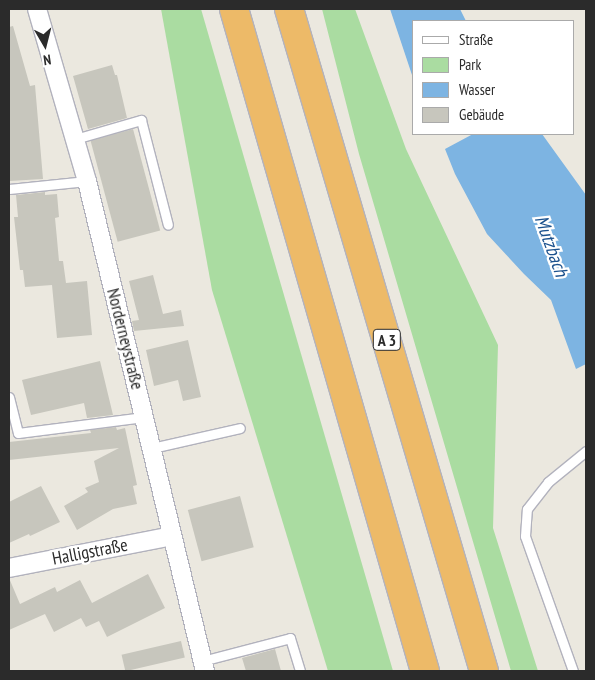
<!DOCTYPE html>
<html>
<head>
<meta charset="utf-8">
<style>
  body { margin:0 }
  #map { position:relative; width:595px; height:680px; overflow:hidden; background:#ebe8df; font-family:"PT Sans Narrow",sans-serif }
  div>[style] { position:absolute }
  .green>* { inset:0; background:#aadca1 }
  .water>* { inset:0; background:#7db4e2 }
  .building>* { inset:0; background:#c7c6bd; transform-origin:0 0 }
  .roads { filter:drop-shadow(1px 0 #b2b2bd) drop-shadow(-1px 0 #b2b2bd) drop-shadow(0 1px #b2b2bd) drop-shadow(0 -1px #b2b2bd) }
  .lane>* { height:9px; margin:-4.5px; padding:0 4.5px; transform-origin:4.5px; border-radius:4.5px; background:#fff }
  .street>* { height:18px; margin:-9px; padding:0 9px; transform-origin:9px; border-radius:9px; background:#fff }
  .highway>* { height:28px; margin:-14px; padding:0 14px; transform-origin:14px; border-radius:14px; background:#edba68 }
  span { translate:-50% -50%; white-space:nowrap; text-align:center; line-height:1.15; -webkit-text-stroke:4.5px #fff; paint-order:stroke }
  .shield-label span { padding:1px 4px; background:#fff; border:1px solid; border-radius:4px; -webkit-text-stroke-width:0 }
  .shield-label { font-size:16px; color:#2b2b2b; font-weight:700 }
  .street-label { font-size:18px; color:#2b2b2b }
  .water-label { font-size:19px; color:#1c528e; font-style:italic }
  .frame { position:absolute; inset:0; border:10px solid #2b2b2b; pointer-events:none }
  .legend { position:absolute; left:412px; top:20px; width:162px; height:115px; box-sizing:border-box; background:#fff; border:1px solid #aaa; margin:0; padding:6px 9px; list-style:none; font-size:15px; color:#2b2b2b }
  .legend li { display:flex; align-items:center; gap:10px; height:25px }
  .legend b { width:25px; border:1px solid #aaa }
  .north { position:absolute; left:20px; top:20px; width:50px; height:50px; -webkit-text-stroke:4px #fff; paint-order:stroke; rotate:172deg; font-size:14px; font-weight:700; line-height:20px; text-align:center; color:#2b2b2b }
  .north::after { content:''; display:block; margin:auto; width:18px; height:22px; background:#2b2b2b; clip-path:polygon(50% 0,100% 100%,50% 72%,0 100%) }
</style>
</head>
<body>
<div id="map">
  <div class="green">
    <div style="clip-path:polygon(161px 9px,201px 9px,393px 671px,328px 671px,212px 290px)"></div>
    <div style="clip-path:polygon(322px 9px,355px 9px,406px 149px,498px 345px,493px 528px,538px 671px,511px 671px,359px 154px)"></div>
  </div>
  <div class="water">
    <div style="clip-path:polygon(390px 9px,460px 9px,466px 21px,414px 21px,414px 81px)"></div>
    <div style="clip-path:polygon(473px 134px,542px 134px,586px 195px,586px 364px,576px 369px,551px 300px,524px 274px,487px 234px,455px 174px,445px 149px)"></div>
  </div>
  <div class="building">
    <div style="clip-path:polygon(13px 26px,30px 86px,35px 85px,43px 179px,9px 181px,9px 27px)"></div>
    <div style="clip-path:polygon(112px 65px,115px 75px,117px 75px,127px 118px,88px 129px,73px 76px)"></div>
    <div style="left:133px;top:129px;width:105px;height:44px;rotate:75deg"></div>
    <div style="clip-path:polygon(45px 192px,45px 195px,57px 194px,59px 217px,55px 218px,57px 239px,59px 261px,63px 261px,66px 283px,87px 281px,92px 335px,57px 338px,52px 285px,25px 287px,23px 270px,20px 270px,14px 217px,18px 217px,16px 195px)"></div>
    <div style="clip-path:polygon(153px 275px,163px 314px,181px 310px,184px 326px,134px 331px,132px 321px,139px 320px,129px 281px)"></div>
    <div style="clip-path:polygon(188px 340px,201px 397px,183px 401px,178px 380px,154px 386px,146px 350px)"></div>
    <div style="clip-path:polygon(100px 361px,113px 415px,87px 418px,84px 403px,31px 415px,22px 380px)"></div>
    <div style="clip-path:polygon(116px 427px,117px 430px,125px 428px,137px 485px,133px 486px,137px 504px,113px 509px,77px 530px,64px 506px,88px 492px,85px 488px,99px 482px,94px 461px,119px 448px,9px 460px,9px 442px,91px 433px,90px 430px)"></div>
    <div style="clip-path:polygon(41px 486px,60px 522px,30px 536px,29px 534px,9px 543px,9px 502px)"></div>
    <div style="left:240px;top:496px;width:53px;height:54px;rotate:75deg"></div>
    <div style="clip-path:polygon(148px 574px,165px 608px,107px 637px,99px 621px,86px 627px,81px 618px,54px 632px,45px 614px,9px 630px,9px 578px,20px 604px,55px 587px,57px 592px,80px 580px,92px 603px)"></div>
    <div style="left:181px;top:641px;width:17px;height:61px;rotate:77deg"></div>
    <div style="clip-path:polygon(275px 649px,281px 671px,246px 671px,242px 658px)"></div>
  </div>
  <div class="roads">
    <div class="lane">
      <div style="left:75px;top:139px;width:69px;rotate:-16.1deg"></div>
      <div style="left:141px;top:120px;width:108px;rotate:75.6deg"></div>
      <div style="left:9px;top:189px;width:78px;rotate:-5.9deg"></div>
      <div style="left:9px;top:397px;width:37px;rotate:76deg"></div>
      <div style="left:18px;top:433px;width:127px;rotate:-7.2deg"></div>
      <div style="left:152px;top:448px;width:90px;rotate:-12.8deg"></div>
      <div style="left:202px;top:661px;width:91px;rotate:-14.6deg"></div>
      <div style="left:290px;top:638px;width:34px;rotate:73deg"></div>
      <div style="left:573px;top:671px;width:143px;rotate:-109.6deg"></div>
      <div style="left:525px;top:536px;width:27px;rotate:-86deg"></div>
      <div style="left:527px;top:509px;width:34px;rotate:-52deg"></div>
      <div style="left:548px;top:482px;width:49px;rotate:-39.2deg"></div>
    </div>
    <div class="street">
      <div style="left:37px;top:9px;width:179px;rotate:73.8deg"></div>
      <div style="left:87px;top:181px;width:504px;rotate:76.46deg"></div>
      <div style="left:9px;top:568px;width:166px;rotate:-11.1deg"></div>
    </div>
    <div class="highway">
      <div style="left:234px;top:9px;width:689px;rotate:73.91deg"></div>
      <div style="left:289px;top:9px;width:690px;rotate:73.59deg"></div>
    </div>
  </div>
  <div class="shield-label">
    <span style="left:387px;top:340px">A 3</span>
  </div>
  <div class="street-label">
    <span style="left:125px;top:339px;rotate:76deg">Norderneystraße</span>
    <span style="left:90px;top:552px;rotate:-11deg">Halligstraße</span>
  </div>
  <div class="water-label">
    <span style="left:551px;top:246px;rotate:70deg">Mutzbach</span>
  </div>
  <div class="frame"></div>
  <ul class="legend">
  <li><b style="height:6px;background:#fff"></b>Straße</li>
  <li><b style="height:14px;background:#aadca1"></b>Park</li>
  <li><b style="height:14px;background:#7db4e2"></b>Wasser</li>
  <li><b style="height:14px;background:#c7c6bd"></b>Gebäude</li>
  </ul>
  <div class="north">N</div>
</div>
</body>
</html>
